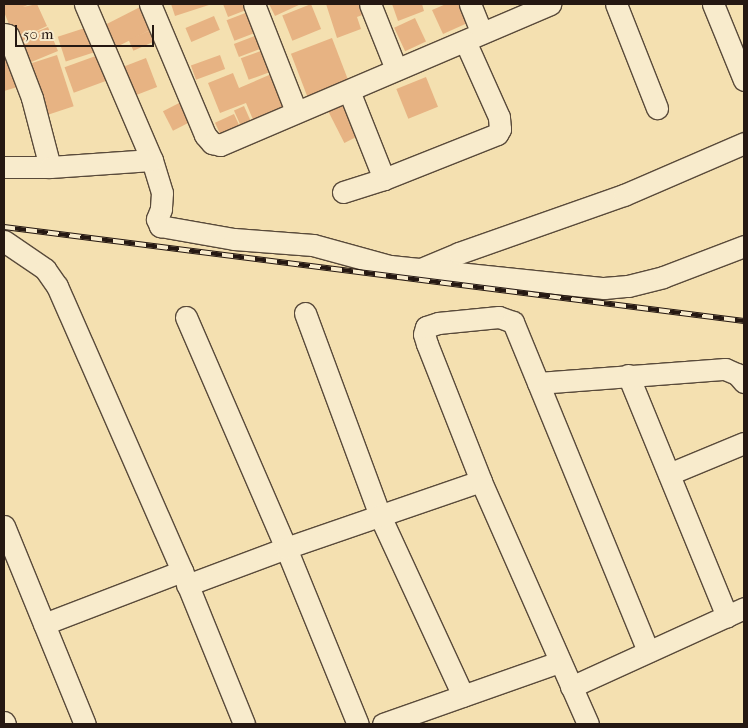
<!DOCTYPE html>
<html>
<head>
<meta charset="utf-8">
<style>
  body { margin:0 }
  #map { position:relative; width:748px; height:728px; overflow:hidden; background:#f4e0b0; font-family:"IM FELL French Canon",serif }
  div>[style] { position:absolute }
  .building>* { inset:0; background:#e7b383; transform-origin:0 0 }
  .roads { filter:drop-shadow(1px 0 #594a3a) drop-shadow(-1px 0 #594a3a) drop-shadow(0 1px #594a3a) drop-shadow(0 -1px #594a3a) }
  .minor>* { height:21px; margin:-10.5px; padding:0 10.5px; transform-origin:10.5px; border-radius:10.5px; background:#f8ebcc }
  .rail>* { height:5.5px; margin-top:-2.75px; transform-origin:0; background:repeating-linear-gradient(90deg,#f8ebcc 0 11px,#251812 0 22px); box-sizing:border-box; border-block:1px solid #251812 }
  span { translate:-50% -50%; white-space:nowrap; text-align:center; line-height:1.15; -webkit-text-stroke:5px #f8ebcc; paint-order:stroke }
  .frame { position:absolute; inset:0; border:5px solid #251812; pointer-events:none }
  .scale { position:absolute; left:15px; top:25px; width:139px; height:22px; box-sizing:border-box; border:2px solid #251812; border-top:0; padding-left:6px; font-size:15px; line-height:18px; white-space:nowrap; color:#251812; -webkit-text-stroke:4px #f8ebcc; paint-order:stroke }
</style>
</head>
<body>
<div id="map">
  <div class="building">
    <div style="clip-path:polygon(4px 4px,30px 4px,23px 7px,37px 4px,47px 26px,21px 38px,48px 27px,58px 51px,29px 63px,15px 39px,4px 12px)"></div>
    <div style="left:146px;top:4px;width:25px;height:49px;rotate:63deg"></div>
    <div style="clip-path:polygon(171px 4px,212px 4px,175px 16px)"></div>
    <div style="clip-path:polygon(223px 4px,253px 4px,254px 7px,228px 17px)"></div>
    <div style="clip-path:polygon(269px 4px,301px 4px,275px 16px)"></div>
    <div style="left:311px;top:4px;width:27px;height:31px;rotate:68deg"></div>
    <div style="clip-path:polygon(326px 4px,360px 4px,365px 14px,357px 17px,361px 29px,337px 38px)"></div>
    <div style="clip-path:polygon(392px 4px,422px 4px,424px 11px,398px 21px)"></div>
    <div style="clip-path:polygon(446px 4px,464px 4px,472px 21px,443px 34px,432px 10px)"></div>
    <div style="left:248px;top:12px;width:22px;height:23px;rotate:69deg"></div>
    <div style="left:214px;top:16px;width:15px;height:31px;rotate:67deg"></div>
    <div style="left:415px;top:18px;width:26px;height:23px;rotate:65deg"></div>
    <div style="left:91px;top:26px;width:26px;height:35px;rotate:72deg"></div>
    <div style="left:155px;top:28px;width:12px;height:29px;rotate:66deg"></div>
    <div style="left:260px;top:34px;width:14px;height:28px;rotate:69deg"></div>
    <div style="clip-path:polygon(4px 38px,21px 86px,4px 91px)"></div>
    <div style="left:332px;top:38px;width:49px;height:44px;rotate:69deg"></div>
    <div style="left:269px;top:48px;width:23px;height:30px;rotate:70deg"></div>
    <div style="left:104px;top:53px;width:27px;height:42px;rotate:70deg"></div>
    <div style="left:57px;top:55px;width:54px;height:27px;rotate:72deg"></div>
    <div style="left:220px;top:55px;width:15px;height:31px;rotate:70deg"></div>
    <div style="left:146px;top:58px;width:31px;height:25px;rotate:69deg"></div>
    <div style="clip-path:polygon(276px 72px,290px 107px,254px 122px,246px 103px,220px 113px,208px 83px,233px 73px,239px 88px)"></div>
    <div style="left:426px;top:77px;width:32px;height:32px;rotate:68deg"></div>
    <div style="left:344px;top:96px;width:42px;height:21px;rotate:63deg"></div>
    <div style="left:187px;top:99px;width:22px;height:27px;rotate:63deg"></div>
    <div style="left:244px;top:106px;width:17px;height:11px;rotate:66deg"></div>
    <div style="left:234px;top:114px;width:14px;height:21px;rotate:65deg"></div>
  </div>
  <div class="roads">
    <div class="minor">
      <div style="left:85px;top:4px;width:170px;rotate:66.8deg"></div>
      <div style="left:152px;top:160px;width:34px;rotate:73deg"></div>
      <div style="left:162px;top:193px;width:16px;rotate:94deg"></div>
      <div style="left:161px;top:209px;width:11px;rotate:112deg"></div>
      <div style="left:157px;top:219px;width:8px;rotate:67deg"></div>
      <div style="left:160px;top:226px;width:75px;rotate:10deg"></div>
      <div style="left:234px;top:239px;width:79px;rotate:4.3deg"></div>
      <div style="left:313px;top:245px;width:80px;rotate:15.3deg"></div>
      <div style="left:390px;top:266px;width:215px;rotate:5.9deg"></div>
      <div style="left:604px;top:288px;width:24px;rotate:-5deg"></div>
      <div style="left:628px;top:286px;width:36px;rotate:-14deg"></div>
      <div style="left:663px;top:277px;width:87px;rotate:-20.9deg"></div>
      <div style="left:150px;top:4px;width:142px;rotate:67.2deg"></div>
      <div style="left:205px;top:135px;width:11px;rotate:49deg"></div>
      <div style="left:212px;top:143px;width:8px;rotate:14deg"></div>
      <div style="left:220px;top:145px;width:359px;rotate:-23.1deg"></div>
      <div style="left:254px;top:4px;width:115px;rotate:68.6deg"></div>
      <div style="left:370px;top:4px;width:70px;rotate:68.2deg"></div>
      <div style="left:470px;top:4px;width:31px;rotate:68deg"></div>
      <div style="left:616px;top:4px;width:112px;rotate:68.5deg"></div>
      <div style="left:713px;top:4px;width:82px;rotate:67.8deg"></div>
      <div style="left:4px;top:34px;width:4px;rotate:14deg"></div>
      <div style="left:8px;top:35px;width:67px;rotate:69.1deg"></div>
      <div style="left:32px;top:98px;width:71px;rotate:75.4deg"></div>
      <div style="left:349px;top:91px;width:95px;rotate:68.3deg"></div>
      <div style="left:4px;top:167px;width:46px"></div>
      <div style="left:50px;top:167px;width:102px;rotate:-3.9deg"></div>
      <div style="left:343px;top:192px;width:43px;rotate:-17.6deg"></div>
      <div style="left:384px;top:179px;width:122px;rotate:-21.7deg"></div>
      <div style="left:497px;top:134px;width:6px;rotate:-59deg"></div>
      <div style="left:500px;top:129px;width:12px;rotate:-95deg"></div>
      <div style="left:499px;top:117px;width:83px;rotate:-114.1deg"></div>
      <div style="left:4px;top:241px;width:50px;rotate:34.3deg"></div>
      <div style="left:45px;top:269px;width:21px;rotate:55deg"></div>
      <div style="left:57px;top:286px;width:311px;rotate:66.3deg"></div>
      <div style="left:182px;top:571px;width:165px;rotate:67.9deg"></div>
      <div style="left:421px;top:269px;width:41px;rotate:-22.8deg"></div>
      <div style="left:459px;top:253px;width:175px;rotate:-19.4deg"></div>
      <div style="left:624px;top:195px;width:131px;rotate:-23.4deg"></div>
      <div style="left:305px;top:313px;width:216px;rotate:69.7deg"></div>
      <div style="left:380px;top:516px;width:198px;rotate:65.2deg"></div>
      <div style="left:186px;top:317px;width:252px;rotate:66.6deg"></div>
      <div style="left:286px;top:548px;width:190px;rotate:67.8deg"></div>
      <div style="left:628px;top:375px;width:261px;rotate:67.7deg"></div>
      <div style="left:538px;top:383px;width:188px;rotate:-4.3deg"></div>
      <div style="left:725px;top:369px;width:13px;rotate:23deg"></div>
      <div style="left:737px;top:374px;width:11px;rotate:49deg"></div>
      <div style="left:669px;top:474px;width:81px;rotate:-22.5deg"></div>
      <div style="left:4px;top:526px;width:214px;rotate:67.8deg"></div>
      <div style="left:187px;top:585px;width:106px;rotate:-20.5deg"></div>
      <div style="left:286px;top:548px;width:206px;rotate:-19deg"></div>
      <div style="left:44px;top:624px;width:148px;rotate:-21deg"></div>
      <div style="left:571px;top:687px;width:190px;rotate:-24.5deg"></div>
      <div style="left:4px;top:722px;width:2px;rotate:63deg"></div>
      <div style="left:383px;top:724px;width:187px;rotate:-19.4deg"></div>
      <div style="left:588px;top:724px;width:266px;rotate:-113.8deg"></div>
      <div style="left:481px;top:481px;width:147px;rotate:-111.5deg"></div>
      <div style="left:427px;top:344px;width:10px;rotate:-107deg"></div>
      <div style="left:424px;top:334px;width:7px;rotate:-74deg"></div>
      <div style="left:426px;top:327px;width:13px;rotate:-18deg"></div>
      <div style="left:438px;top:323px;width:61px;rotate:-5.6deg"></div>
      <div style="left:499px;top:317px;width:15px;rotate:20deg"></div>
      <div style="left:513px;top:322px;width:356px;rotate:67.7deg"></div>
    </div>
  </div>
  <div class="rail">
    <div style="left:4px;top:227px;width:746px;rotate:7.24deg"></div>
  </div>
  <div class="frame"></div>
  <div class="scale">50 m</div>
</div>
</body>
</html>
